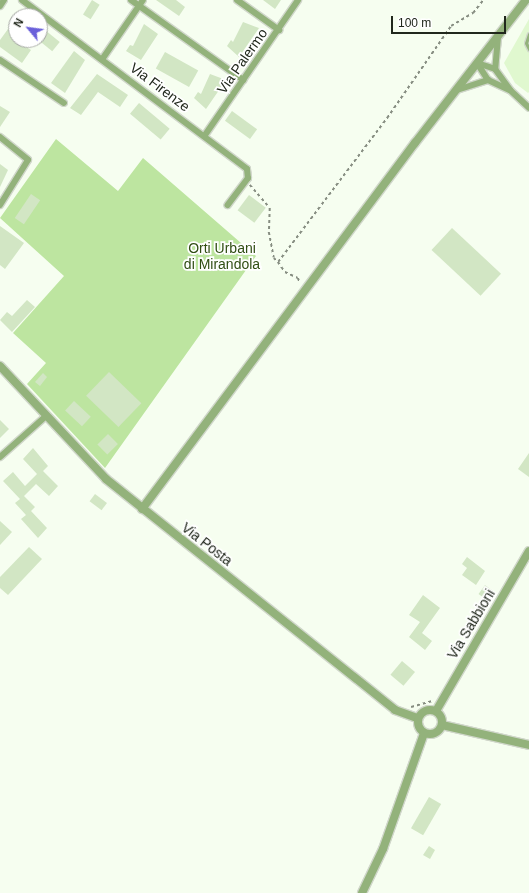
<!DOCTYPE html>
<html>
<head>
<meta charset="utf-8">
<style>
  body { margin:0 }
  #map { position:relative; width:529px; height:893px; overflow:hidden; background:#f6fef0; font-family:Arial,sans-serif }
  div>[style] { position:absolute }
  .built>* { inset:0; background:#e0f8cf }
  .green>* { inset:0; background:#bde5a0 }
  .building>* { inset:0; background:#d2e6c4; transform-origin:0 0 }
  .path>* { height:1.5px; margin-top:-0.75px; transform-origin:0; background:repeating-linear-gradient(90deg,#868d81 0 3px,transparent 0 6px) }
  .roads { filter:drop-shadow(1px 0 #d0d7ca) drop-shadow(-1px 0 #d0d7ca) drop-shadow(0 1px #d0d7ca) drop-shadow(0 -1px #d0d7ca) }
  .service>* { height:3px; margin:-1.5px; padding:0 1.5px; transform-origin:1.5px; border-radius:1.5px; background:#93b27b }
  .minor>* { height:6px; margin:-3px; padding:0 3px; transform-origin:3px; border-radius:3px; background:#93b27b }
  .tertiary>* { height:8px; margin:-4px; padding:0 4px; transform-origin:4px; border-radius:4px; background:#93b27b }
  .tertiary>.ring { margin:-4px; padding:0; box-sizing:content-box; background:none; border:8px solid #93b27b; border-radius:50% }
  span { translate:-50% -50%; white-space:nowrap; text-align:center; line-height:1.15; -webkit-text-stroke:3.5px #fff; paint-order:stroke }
  .street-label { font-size:14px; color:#21281c }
  .park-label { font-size:14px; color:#304e13 }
  .north { position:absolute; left:8px; top:8px; width:40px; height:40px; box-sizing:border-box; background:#fff; border:1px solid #a6a9a4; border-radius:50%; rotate:299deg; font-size:11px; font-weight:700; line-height:16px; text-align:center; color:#21281c }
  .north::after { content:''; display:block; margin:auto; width:14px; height:18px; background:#6a60da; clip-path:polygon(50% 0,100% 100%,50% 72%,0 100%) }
  .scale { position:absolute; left:391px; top:16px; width:115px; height:18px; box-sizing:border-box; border:2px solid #21281c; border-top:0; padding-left:5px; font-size:12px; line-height:14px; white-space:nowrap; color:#21281c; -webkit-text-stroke:3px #fff; paint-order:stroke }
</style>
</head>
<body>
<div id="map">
  <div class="built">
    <div style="clip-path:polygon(529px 19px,529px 92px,528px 93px,515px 83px,504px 63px)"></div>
  </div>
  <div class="green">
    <div style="clip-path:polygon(56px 139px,118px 191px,143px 158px,256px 256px,105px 468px,27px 384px,46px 363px,13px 333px,64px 276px,0 218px)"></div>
  </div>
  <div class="building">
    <div style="left:92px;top:0;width:9px;height:17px;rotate:32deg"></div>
    <div style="clip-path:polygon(156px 0,176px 0,185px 7px,179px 16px)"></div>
    <div style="clip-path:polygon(263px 0,281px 0,275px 9px)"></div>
    <div style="clip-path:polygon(16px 18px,16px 40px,31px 50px,22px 63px,0 47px,0 40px)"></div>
    <div style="clip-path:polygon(243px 22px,259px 28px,239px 57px,227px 46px,231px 40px,233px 42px)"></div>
    <div style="clip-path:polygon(144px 24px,158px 34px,141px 60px,126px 51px,130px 45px,133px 46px)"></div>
    <div style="left:45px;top:30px;width:19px;height:12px;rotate:39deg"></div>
    <div style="clip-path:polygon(74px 51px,85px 60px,65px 93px,51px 83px)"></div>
    <div style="left:165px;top:52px;width:38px;height:19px;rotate:29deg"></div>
    <div style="clip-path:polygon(97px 74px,128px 95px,120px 107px,98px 92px,81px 115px,70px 108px)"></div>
    <div style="clip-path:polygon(210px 74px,226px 80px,206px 109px,194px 98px,198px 92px,201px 94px)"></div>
    <div style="left:139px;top:103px;width:40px;height:14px;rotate:40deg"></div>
    <div style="clip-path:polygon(0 106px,10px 112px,0 127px)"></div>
    <div style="left:232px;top:111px;width:31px;height:12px;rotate:36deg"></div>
    <div style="clip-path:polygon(0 164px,8px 170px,0 187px)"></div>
    <div style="left:31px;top:194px;width:11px;height:29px;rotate:34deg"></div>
    <div style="left:249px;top:195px;width:21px;height:19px;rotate:37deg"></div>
    <div style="clip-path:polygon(0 226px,24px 243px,5px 269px,0 265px)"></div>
    <div style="left:452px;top:228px;width:67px;height:30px;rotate:43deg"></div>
    <div style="clip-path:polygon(27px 300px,35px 307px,12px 332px,0 320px,7px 312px,12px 316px)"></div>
    <div style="left:109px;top:372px;width:45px;height:33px;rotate:44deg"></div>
    <div style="clip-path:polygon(43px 373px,47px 377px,40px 386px,35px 382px)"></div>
    <div style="left:74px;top:401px;width:23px;height:13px;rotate:43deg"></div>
    <div style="clip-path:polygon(0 420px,9px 429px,0 438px)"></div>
    <div style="left:108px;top:434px;width:14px;height:15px;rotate:45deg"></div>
    <div style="clip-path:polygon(33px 448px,48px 466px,43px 471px,58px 486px,49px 496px,36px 484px,24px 496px,35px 507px,31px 511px,47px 528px,38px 538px,21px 519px,26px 515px,15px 503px,20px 499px,3px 481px,13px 472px,25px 486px,37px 474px,23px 459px)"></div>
    <div style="clip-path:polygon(529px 453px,529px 477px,518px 469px)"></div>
    <div style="left:95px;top:494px;width:15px;height:9px;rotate:37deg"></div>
    <div style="clip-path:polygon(0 521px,12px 532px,0 545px)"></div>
    <div style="clip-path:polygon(29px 547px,42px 559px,8px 595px,0 588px,0 577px)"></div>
    <div style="clip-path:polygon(467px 557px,485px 571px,476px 585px,462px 575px,467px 568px,462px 564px)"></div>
    <div style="left:485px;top:585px;width:14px;height:11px;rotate:36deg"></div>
    <div style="clip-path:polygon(423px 595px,440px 608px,422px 633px,432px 641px,425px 650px,409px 637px,420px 622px,409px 615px)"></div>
    <div style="left:402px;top:661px;width:17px;height:18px;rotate:40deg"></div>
    <div style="left:429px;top:797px;width:14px;height:36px;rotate:30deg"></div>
    <div style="clip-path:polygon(429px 846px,435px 850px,430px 859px,423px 855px)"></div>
  </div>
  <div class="path">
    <div style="left:250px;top:185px;width:30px;rotate:49deg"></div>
    <div style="left:270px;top:208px;width:24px;rotate:92deg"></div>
    <div style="left:269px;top:232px;width:26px;rotate:79deg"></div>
    <div style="left:274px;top:258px;width:6px;rotate:45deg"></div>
    <div style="left:278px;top:262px;width:181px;rotate:-52.9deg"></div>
    <div style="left:387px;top:118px;width:112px;rotate:-55.2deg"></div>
    <div style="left:451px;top:26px;width:26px;rotate:-31deg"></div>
    <div style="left:473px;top:13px;width:16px;rotate:-52deg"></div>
    <div style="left:278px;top:262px;width:12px;rotate:55deg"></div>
    <div style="left:285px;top:272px;width:14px;rotate:25deg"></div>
    <div style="left:298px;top:278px;width:5px;rotate:68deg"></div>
    <div style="left:411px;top:707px;width:22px;rotate:-16deg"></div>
  </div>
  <div class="roads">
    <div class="service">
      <div style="left:529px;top:34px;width:9px;rotate:108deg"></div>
      <div style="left:526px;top:43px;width:7px;rotate:63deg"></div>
    </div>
    <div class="minor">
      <div style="left:22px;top:0;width:281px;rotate:36.9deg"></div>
      <div style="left:247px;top:169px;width:9px;rotate:84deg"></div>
      <div style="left:248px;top:178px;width:34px;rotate:127deg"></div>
      <div style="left:131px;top:0;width:138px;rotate:35.5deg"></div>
      <div style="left:237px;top:0;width:52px;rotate:35.5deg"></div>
      <div style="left:0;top:6px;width:7px;rotate:-56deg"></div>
      <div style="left:498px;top:37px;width:32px;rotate:95deg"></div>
      <div style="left:495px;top:69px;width:26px;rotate:54deg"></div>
      <div style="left:510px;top:90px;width:26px;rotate:43deg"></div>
      <div style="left:103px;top:58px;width:70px;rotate:-55.4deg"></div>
      <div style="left:0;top:60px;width:77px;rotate:33.9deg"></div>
      <div style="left:477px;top:63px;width:20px;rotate:57deg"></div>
      <div style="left:488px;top:80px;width:23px;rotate:25deg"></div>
      <div style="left:477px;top:63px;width:19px;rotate:18deg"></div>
      <div style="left:457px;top:90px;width:33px;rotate:-18deg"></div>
      <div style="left:205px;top:135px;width:164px;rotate:-55.4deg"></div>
      <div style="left:0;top:137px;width:36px;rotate:39deg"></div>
      <div style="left:28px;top:160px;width:53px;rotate:121.9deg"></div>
      <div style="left:0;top:457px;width:62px;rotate:-41.7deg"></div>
    </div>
    <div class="tertiary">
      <div style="left:0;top:366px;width:155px;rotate:46.8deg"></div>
      <div style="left:106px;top:479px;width:370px;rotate:38.6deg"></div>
      <div style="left:395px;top:710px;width:23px;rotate:20deg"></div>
      <div style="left:142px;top:509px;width:457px;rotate:-53.3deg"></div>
      <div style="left:415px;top:143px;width:181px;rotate:-52.2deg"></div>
      <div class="ring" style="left:418px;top:710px;width:16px;height:16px"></div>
      <div style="left:436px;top:711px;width:185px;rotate:-59.8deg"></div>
      <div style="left:442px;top:725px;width:89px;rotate:12.9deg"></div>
      <div style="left:362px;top:893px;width:49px;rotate:-64.5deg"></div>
      <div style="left:383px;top:849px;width:123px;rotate:-70.5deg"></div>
    </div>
  </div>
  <div class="street-label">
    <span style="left:242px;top:61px;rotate:-55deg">Via Palermo</span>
    <span style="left:160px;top:87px;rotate:37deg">Via Firenze</span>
    <span style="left:207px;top:544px;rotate:38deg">Via Posta</span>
    <span style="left:471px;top:624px;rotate:-59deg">Via Sabbioni</span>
  </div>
  <div class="park-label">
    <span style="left:222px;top:256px">Orti Urbani<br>di Mirandola</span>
  </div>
  <div class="north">N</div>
  <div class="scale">100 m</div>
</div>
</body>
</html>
